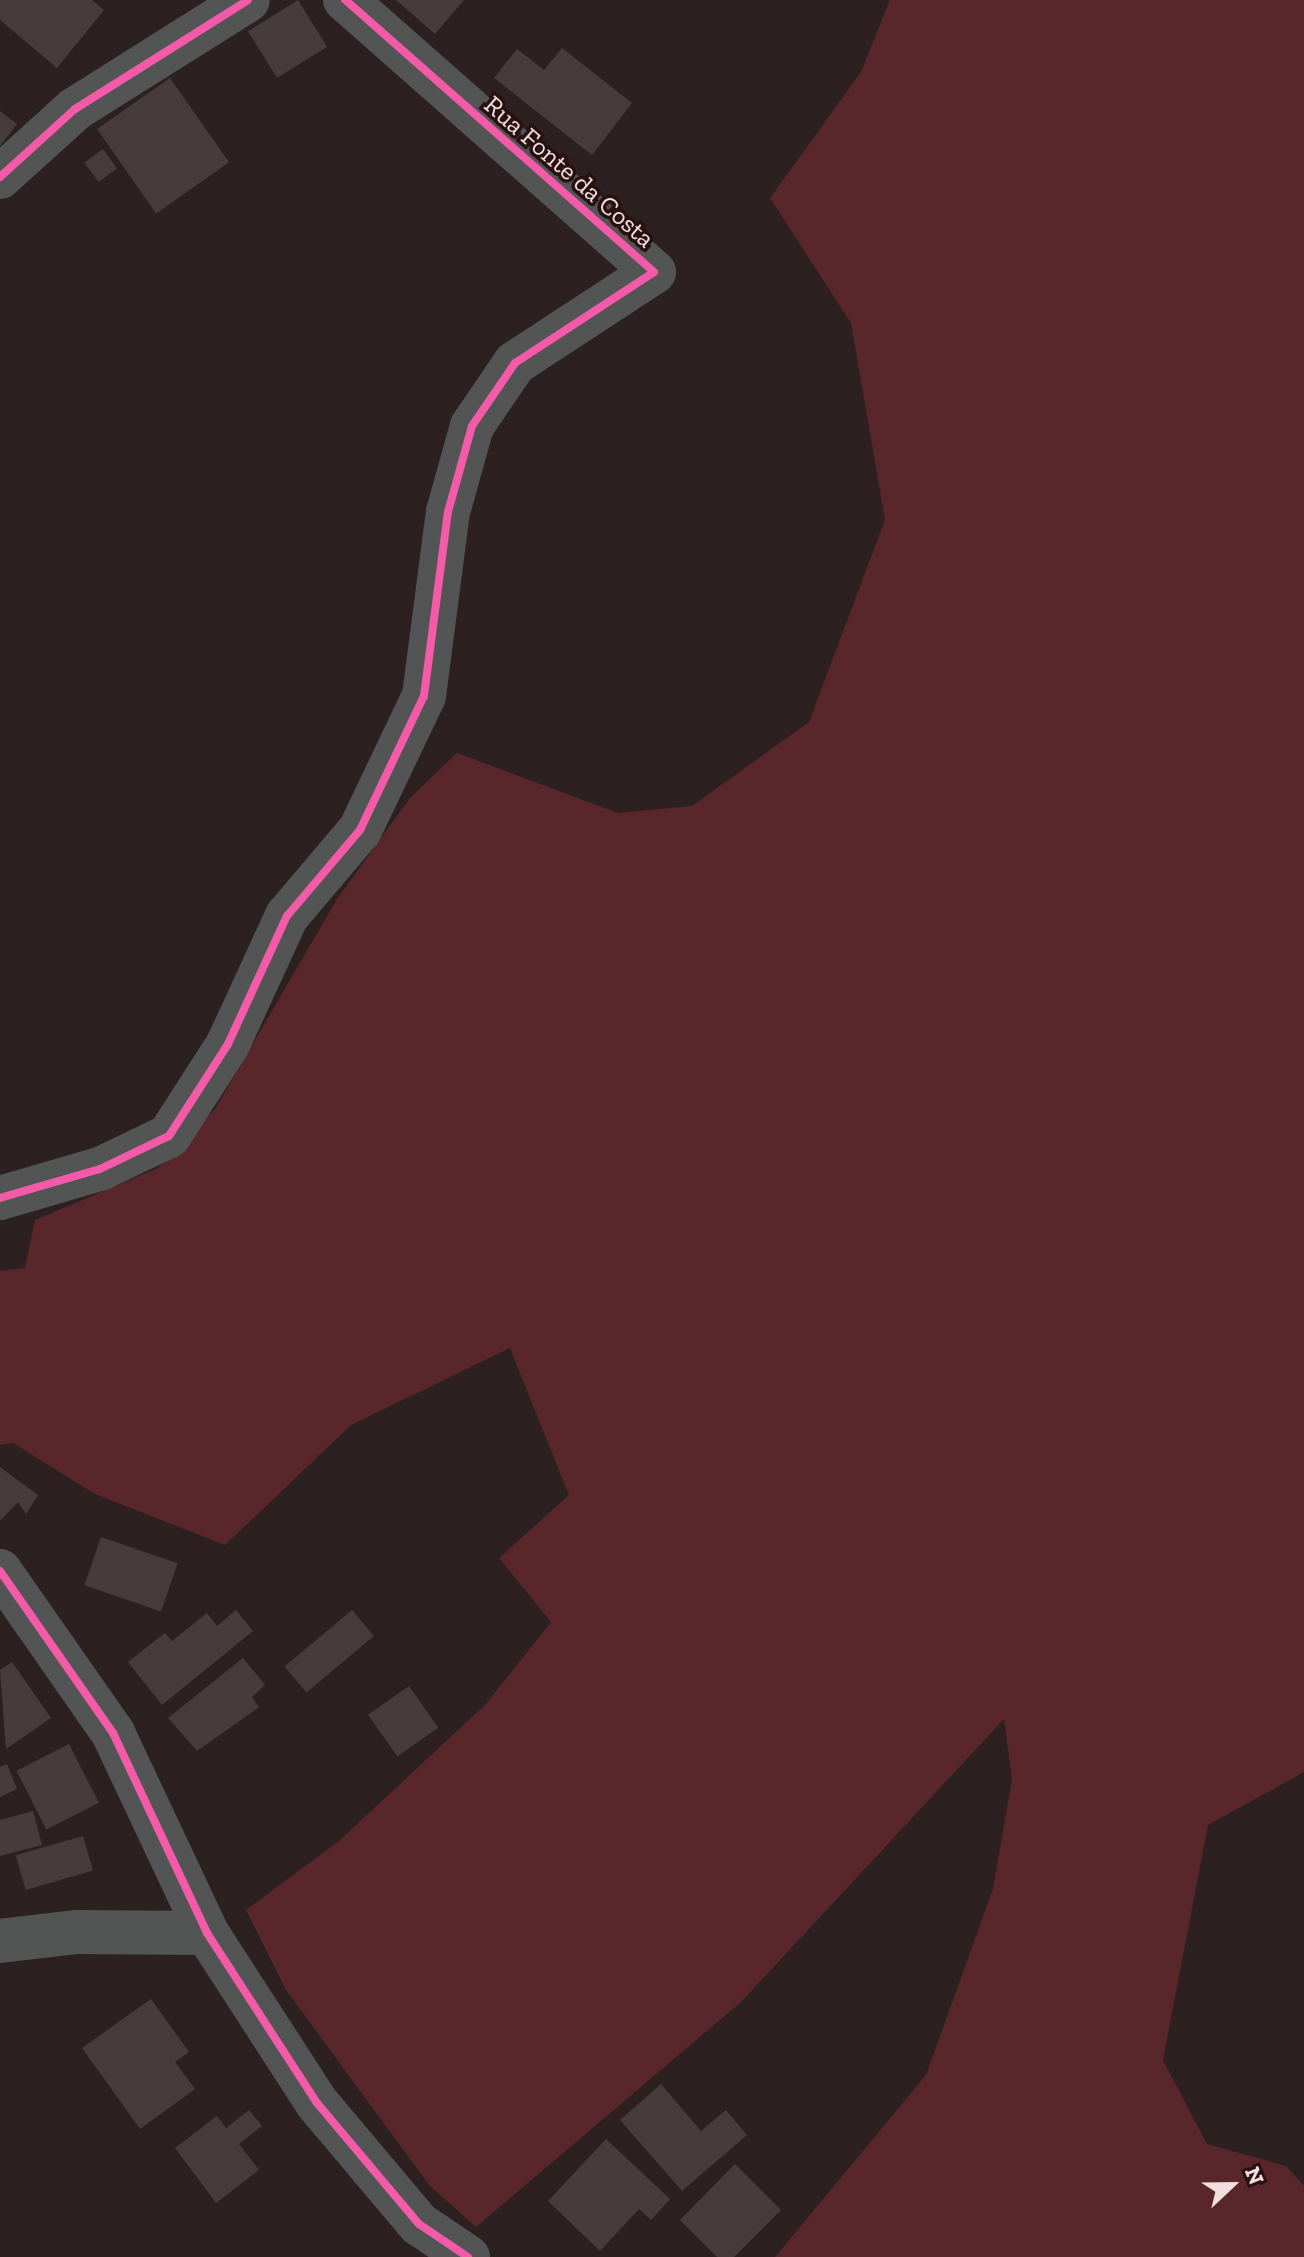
<!DOCTYPE html>
<html>
<head>
<meta charset="utf-8">
<style>
  body { margin:0 }
  #map { position:relative; width:1304px; height:2257px; overflow:hidden; background:#2d2021; font-family:"Zilla Slab",serif }
  div>[style] { position:absolute }
  .green>* { inset:0; background:#59272b }
  .building>* { inset:0; background:#473c3d; transform-origin:0 0 }
  .minor>* { height:44px; margin:-22px; padding:0 22px; transform-origin:22px; border-radius:22px; background:#525554 }
  .cycleway>* { height:8px; margin:-4px; padding:0 4px; transform-origin:4px; border-radius:4px; background:#f35aa7 }
  span { translate:-50% -50%; white-space:nowrap; text-align:center; line-height:1.15; -webkit-text-stroke:7px #291112; paint-order:stroke }
  .street-label { font-size:26px; color:#f1dfdf }
  .north { position:absolute; left:1192px; top:2145px; width:80px; height:80px; -webkit-text-stroke:6px #291112; paint-order:stroke; rotate:68deg; font-size:22px; font-weight:700; line-height:32px; text-align:center; color:#f1dfdf }
  .north::after { content:''; display:block; margin:auto; width:28px; height:36px; background:#f1dfdf; clip-path:polygon(50% 0,100% 100%,50% 72%,0 100%) }
</style>
</head>
<body>
<div id="map">
  <div class="green">
    <div style="clip-path:polygon(890px 0,1304px 0,1304px 1772px,1208px 1825px,1163px 2060px,1207px 2144px,1286px 2166px,1304px 2186px,1304px 2257px,775px 2257px,926px 2075px,993px 1889px,1012px 1779px,1004px 1719px,741px 2002px,476px 2227px,429px 2185px,286px 1990px,246px 1910px,339px 1841px,486px 1704px,551px 1622px,499px 1558px,569px 1495px,510px 1348px,351px 1425px,225px 1545px,95px 1494px,13px 1443px,0 1445px,0 1271px,25px 1268px,35px 1220px,158px 1168px,215px 1109px,337px 899px,410px 798px,457px 753px,618px 813px,692px 806px,809px 722px,885px 520px,851px 323px,770px 198px,861px 72px)"></div>
  </div>
  <div class="building">
    <div style="clip-path:polygon(0 0,92px 0,104px 10px,57px 68px,0 20px)"></div>
    <div style="left:298px;top:0;width:55px;height:59px;rotate:58deg"></div>
    <div style="clip-path:polygon(396px 0,464px 0,435px 34px)"></div>
    <div style="clip-path:polygon(562px 48px,632px 103px,592px 155px,494px 78px,517px 49px,544px 70px)"></div>
    <div style="left:170px;top:78px;width:103px;height:89px;rotate:55deg"></div>
    <div style="clip-path:polygon(0 111px,17px 124px,0 146px)"></div>
    <div style="left:103px;top:149px;width:24px;height:23px;rotate:54deg"></div>
    <div style="clip-path:polygon(0 1467px,38px 1495px,26px 1514px,18px 1502px,0 1521px)"></div>
    <div style="left:101px;top:1537px;width:81px;height:51px;rotate:19deg"></div>
    <div style="clip-path:polygon(236px 1610px,253px 1631px,162px 1705px,128px 1662px,165px 1633px,172px 1641px,207px 1613px,217px 1626px)"></div>
    <div style="left:352px;top:1610px;width:34px;height:88px;rotate:50deg"></div>
    <div style="clip-path:polygon(243px 1658px,265px 1685px,252px 1697px,259px 1707px,197px 1751px,168px 1718px)"></div>
    <div style="clip-path:polygon(12px 1662px,51px 1718px,6px 1749px,0 1670px)"></div>
    <div style="left:409px;top:1686px;width:51px;height:50px;rotate:55deg"></div>
    <div style="left:69px;top:1744px;width:66px;height:59px;rotate:63deg"></div>
    <div style="clip-path:polygon(7px 1764px,17px 1789px,0 1797px,0 1767px)"></div>
    <div style="clip-path:polygon(33px 1811px,42px 1845px,0 1856px,0 1820px)"></div>
    <div style="left:83px;top:1836px;width:36px;height:70px;rotate:74deg"></div>
    <div style="clip-path:polygon(151px 1999px,189px 2052px,175px 2062px,195px 2089px,140px 2129px,82px 2048px)"></div>
    <div style="clip-path:polygon(661px 2084px,701px 2131px,726px 2110px,747px 2135px,682px 2191px,620px 2120px)"></div>
    <div style="clip-path:polygon(249px 2110px,262px 2126px,239px 2144px,259px 2170px,216px 2203px,175px 2148px,217px 2116px,226px 2128px)"></div>
    <div style="clip-path:polygon(606px 2139px,670px 2199px,651px 2220px,639px 2209px,600px 2251px,548px 2201px)"></div>
    <div style="clip-path:polygon(735px 2164px,781px 2210px,734px 2257px,717px 2257px,680px 2220px)"></div>
  </div>
  <div class="minor">
    <div style="left:0;top:177px;width:101px;rotate:-42.2deg"></div>
    <div style="left:75px;top:109px;width:204px;rotate:-32.2deg"></div>
    <div style="left:0;top:1198px;width:104px;rotate:-16.2deg"></div>
    <div style="left:100px;top:1169px;width:76px;rotate:-25.6deg"></div>
    <div style="left:169px;top:1136px;width:109px;rotate:-57.3deg"></div>
    <div style="left:228px;top:1044px;width:141px;rotate:-65.3deg"></div>
    <div style="left:287px;top:916px;width:113px;rotate:-49.7deg"></div>
    <div style="left:360px;top:830px;width:148px;rotate:-64.5deg"></div>
    <div style="left:424px;top:696px;width:186px;rotate:-82.6deg"></div>
    <div style="left:448px;top:512px;width:89px;rotate:-74.4deg"></div>
    <div style="left:472px;top:426px;width:76px;rotate:-55.7deg"></div>
    <div style="left:515px;top:363px;width:166px;rotate:-33.2deg"></div>
    <div style="left:654px;top:272px;width:412px;rotate:-138.6deg"></div>
    <div style="left:0;top:1571px;width:198px;rotate:55.1deg"></div>
    <div style="left:113px;top:1733px;width:221px;rotate:64.8deg"></div>
    <div style="left:207px;top:1933px;width:202px;rotate:57.1deg"></div>
    <div style="left:317px;top:2103px;width:158px;rotate:49.9deg"></div>
    <div style="left:419px;top:2224px;width:59px;rotate:34deg"></div>
    <div style="left:0;top:1941px;width:78px;rotate:-6.7deg"></div>
    <div style="left:77px;top:1932px;width:130px;rotate:0.4deg"></div>
  </div>
  <div class="cycleway">
    <div style="left:0;top:177px;width:101px;rotate:-42.2deg"></div>
    <div style="left:75px;top:109px;width:204px;rotate:-32.2deg"></div>
    <div style="left:0;top:1198px;width:104px;rotate:-16.2deg"></div>
    <div style="left:100px;top:1169px;width:76px;rotate:-25.6deg"></div>
    <div style="left:169px;top:1136px;width:109px;rotate:-57.3deg"></div>
    <div style="left:228px;top:1044px;width:141px;rotate:-65.3deg"></div>
    <div style="left:287px;top:916px;width:113px;rotate:-49.7deg"></div>
    <div style="left:360px;top:830px;width:148px;rotate:-64.5deg"></div>
    <div style="left:424px;top:696px;width:186px;rotate:-82.6deg"></div>
    <div style="left:448px;top:512px;width:89px;rotate:-74.4deg"></div>
    <div style="left:472px;top:426px;width:76px;rotate:-55.7deg"></div>
    <div style="left:515px;top:363px;width:166px;rotate:-33.2deg"></div>
    <div style="left:654px;top:272px;width:412px;rotate:-138.6deg"></div>
    <div style="left:0;top:1571px;width:198px;rotate:55.1deg"></div>
    <div style="left:113px;top:1733px;width:221px;rotate:64.8deg"></div>
    <div style="left:207px;top:1933px;width:202px;rotate:57.1deg"></div>
    <div style="left:317px;top:2103px;width:158px;rotate:49.9deg"></div>
    <div style="left:419px;top:2224px;width:59px;rotate:34deg"></div>
  </div>
  <div class="street-label">
    <span style="left:569px;top:172px;rotate:41deg">Rua Fonte da Costa</span>
  </div>
  <div class="north">N</div>
</div>
</body>
</html>
